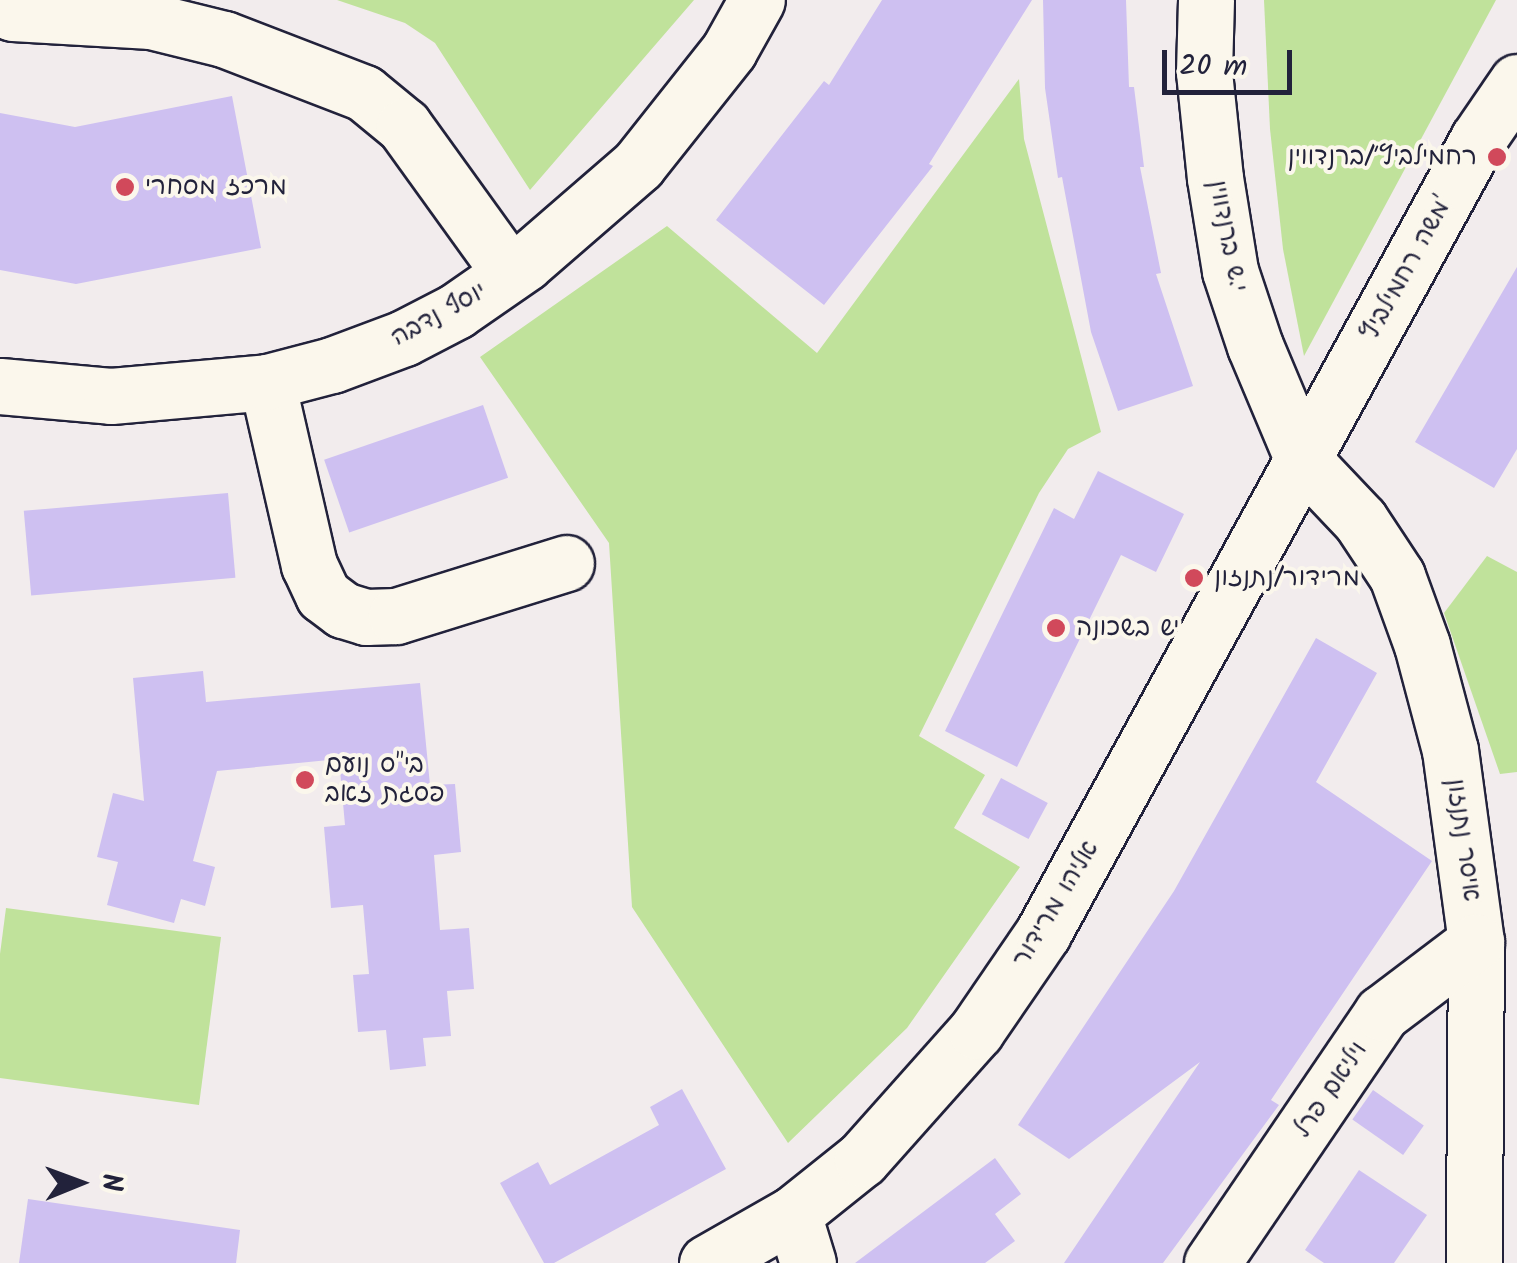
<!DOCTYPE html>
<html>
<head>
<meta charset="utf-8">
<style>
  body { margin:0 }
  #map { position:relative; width:1517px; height:1263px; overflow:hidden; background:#f2eced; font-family:Kalam,"Playpen Sans Hebrew",sans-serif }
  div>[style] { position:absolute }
  .green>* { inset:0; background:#c0e29b }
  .building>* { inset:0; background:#cec0f1; transform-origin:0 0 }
  .roads { filter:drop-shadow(2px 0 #22223b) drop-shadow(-2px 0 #22223b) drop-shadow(0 2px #22223b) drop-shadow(0 -2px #22223b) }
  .minor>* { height:55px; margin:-27.5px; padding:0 27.5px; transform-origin:27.5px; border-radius:27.5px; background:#fbf7ec }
  .dots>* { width:28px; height:28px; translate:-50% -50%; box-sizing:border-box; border:5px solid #fbf7ec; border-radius:50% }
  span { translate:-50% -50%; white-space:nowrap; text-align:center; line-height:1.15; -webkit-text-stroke:8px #fbf7ec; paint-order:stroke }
  .poi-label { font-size:25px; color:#22223b }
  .right { translate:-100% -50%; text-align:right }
  .left { translate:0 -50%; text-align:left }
  .street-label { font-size:25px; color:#22223b }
  .north { position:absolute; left:30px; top:1133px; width:100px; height:100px; -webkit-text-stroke:8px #fbf7ec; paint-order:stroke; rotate:89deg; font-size:28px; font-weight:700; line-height:40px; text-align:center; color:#22223b }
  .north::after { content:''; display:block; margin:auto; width:35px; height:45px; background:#22223b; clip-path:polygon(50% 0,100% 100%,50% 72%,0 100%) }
  .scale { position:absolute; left:1162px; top:50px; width:130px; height:45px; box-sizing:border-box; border:5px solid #22223b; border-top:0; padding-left:12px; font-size:30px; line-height:35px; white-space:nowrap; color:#22223b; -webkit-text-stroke:8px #fbf7ec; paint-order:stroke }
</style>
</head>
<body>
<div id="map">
  <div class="green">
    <div style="clip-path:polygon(337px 0,694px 0,530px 190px,435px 43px,405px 23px)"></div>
    <div style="clip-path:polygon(1264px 0,1496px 0,1304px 356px,1283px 249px,1270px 129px)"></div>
    <div style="clip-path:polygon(1019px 79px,1024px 139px,1101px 432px,1068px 449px,1039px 493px,919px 736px,985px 775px,954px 828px,1020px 867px,907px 1028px,788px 1143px,632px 907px,609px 543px,480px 357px,667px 226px,817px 353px)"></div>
    <div style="clip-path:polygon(1487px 556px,1517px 572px,1517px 772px,1500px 774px,1444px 613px)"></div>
    <div style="clip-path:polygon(6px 908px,221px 937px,199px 1105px,0 1078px,0 954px)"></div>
  </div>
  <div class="building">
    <div style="clip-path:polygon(882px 0,1032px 0,929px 164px,933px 166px,824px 305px,716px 220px,824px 81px,829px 85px)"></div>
    <div style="clip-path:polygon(1043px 0,1126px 0,1129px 87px,1134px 87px,1144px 167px,1140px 167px,1161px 273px,1156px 274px,1193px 386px,1118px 411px,1091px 332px,1062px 177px,1058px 178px,1045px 88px)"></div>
    <div style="clip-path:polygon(232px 96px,261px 248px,76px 284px,0 270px,0 113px,75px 127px)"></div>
    <div style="clip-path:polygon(1517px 267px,1517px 449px,1494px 488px,1415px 442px)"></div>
    <div style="left:483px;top:405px;width:77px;height:168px;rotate:71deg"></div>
    <div style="clip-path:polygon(1098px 471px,1184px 514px,1156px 572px,1121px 555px,1017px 767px,945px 731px,1054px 508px,1074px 519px)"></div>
    <div style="left:228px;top:493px;width:85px;height:205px;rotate:85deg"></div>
    <div style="clip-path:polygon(1316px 638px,1377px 673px,1316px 782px,1432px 861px,1271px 1100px,1279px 1105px,1163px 1263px,1064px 1263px,1200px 1062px,1069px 1159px,1018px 1125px,1174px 891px)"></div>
    <div style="clip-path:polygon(203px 671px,206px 702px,420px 683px,430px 785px,455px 784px,461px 852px,434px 855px,440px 930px,469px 928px,474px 989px,447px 991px,451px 1036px,423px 1038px,426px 1066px,390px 1070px,386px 1030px,358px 1032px,353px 975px,369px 974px,363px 905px,331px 908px,324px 827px,345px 825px,339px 759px,217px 771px,193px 861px,215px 867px,205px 906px,181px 899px,174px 923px,107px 905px,118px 862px,97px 857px,113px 793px,144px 801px,133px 678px)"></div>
    <div style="left:1001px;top:778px;width:53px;height:41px;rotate:28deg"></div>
    <div style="clip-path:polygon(682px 1089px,726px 1169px,554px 1263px,544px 1263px,500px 1183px,538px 1162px,550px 1185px,659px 1125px,650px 1107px)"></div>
    <div style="left:1373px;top:1090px;width:62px;height:36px;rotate:35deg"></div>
    <div style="clip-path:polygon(995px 1158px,1021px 1194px,995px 1214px,1015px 1241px,985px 1263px,855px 1263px)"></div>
    <div style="clip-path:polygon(1359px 1170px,1427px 1215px,1394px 1263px,1324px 1263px,1305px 1250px)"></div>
    <div style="clip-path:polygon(28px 1199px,240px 1230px,236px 1263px,19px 1263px)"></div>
  </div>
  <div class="roads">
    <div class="minor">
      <div style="left:1206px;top:0;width:72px;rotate:91.6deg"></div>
      <div style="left:1204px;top:72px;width:107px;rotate:84.1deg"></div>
      <div style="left:1215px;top:178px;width:94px;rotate:80.8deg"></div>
      <div style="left:1230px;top:271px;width:79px;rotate:71.6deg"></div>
      <div style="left:1255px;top:346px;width:124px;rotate:67.2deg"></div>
      <div style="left:1303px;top:460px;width:83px;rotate:46.5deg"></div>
      <div style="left:1360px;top:520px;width:67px;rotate:56.5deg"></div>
      <div style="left:1397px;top:576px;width:73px;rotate:70.1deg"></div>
      <div style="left:1422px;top:645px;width:109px;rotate:75.1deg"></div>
      <div style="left:1450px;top:750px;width:194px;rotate:82.3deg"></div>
      <div style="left:1476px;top:942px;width:321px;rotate:90.4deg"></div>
      <div style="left:0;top:8px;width:14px;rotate:21deg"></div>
      <div style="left:13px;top:13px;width:138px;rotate:3.3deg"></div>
      <div style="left:151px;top:21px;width:75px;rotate:13.9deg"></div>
      <div style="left:224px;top:39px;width:150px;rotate:21.1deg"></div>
      <div style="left:364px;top:93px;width:52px;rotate:39.5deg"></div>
      <div style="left:404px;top:126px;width:181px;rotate:54.2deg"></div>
      <div style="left:267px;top:382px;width:188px;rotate:77.1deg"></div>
      <div style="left:309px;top:565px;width:33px;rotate:65deg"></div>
      <div style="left:323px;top:595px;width:25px;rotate:37deg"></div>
      <div style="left:343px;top:610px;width:24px;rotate:17deg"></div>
      <div style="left:366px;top:617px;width:30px;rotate:-2deg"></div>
      <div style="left:396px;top:616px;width:178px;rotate:-17.3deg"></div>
      <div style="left:0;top:386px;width:111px;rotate:5.1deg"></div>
      <div style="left:111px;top:396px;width:157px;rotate:-5.1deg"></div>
      <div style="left:267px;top:382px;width:67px;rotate:-14.7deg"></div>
      <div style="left:332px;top:365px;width:77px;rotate:-20.6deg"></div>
      <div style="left:404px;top:338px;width:59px;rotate:-27.4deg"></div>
      <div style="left:456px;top:311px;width:84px;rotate:-34.8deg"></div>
      <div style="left:525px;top:263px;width:150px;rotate:-40.9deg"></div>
      <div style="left:638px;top:165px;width:147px;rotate:-51.6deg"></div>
      <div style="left:729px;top:50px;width:57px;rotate:-60.8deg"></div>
      <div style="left:793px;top:1214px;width:51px;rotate:73deg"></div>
      <div style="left:707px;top:1263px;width:99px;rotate:-29.7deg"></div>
      <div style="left:793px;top:1214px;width:88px;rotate:-38.6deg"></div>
      <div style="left:862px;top:1159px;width:171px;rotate:-48.3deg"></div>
      <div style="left:976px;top:1031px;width:119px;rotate:-55.6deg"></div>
      <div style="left:1043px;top:933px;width:905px;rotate:-61.28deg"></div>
      <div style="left:1478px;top:139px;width:69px;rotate:-55.6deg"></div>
      <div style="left:1212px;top:1263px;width:302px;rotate:-55.8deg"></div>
      <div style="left:1382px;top:1013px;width:118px;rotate:-37.1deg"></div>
    </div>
  </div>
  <div class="dots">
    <div style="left:1497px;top:157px;background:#d1495b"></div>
    <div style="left:125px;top:187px;background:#d1495b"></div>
    <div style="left:1194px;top:578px;background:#d1495b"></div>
    <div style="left:1056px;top:628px;background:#d1495b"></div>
    <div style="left:305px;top:780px;background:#d1495b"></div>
  </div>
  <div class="poi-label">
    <span class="right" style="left:1477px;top:157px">רחמילביץ׳/ברנדווין</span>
    <span class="left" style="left:145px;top:187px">מרכז מסחרי</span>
    <span class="left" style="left:1214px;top:578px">מרידור/נתנזון</span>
    <span class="left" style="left:1076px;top:628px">יש בשכונה</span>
    <span class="left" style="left:325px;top:780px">בי"ס נועם<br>פסגת זאב</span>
  </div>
  <div class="street-label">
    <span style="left:1227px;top:236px;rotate:79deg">י.ש ברנדווין</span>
    <span style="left:1407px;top:269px;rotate:-61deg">משה רחמילביץ'</span>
    <span style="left:439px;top:315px;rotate:-29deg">יוסף נדבה</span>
    <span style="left:1463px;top:840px;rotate:82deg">איסר נתנזון</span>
    <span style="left:1056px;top:904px;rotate:-59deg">אליהו מרידור</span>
    <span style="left:1331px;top:1090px;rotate:-56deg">ויליאם פרל</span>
  </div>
  <div class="north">N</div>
  <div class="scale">20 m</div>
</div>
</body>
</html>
